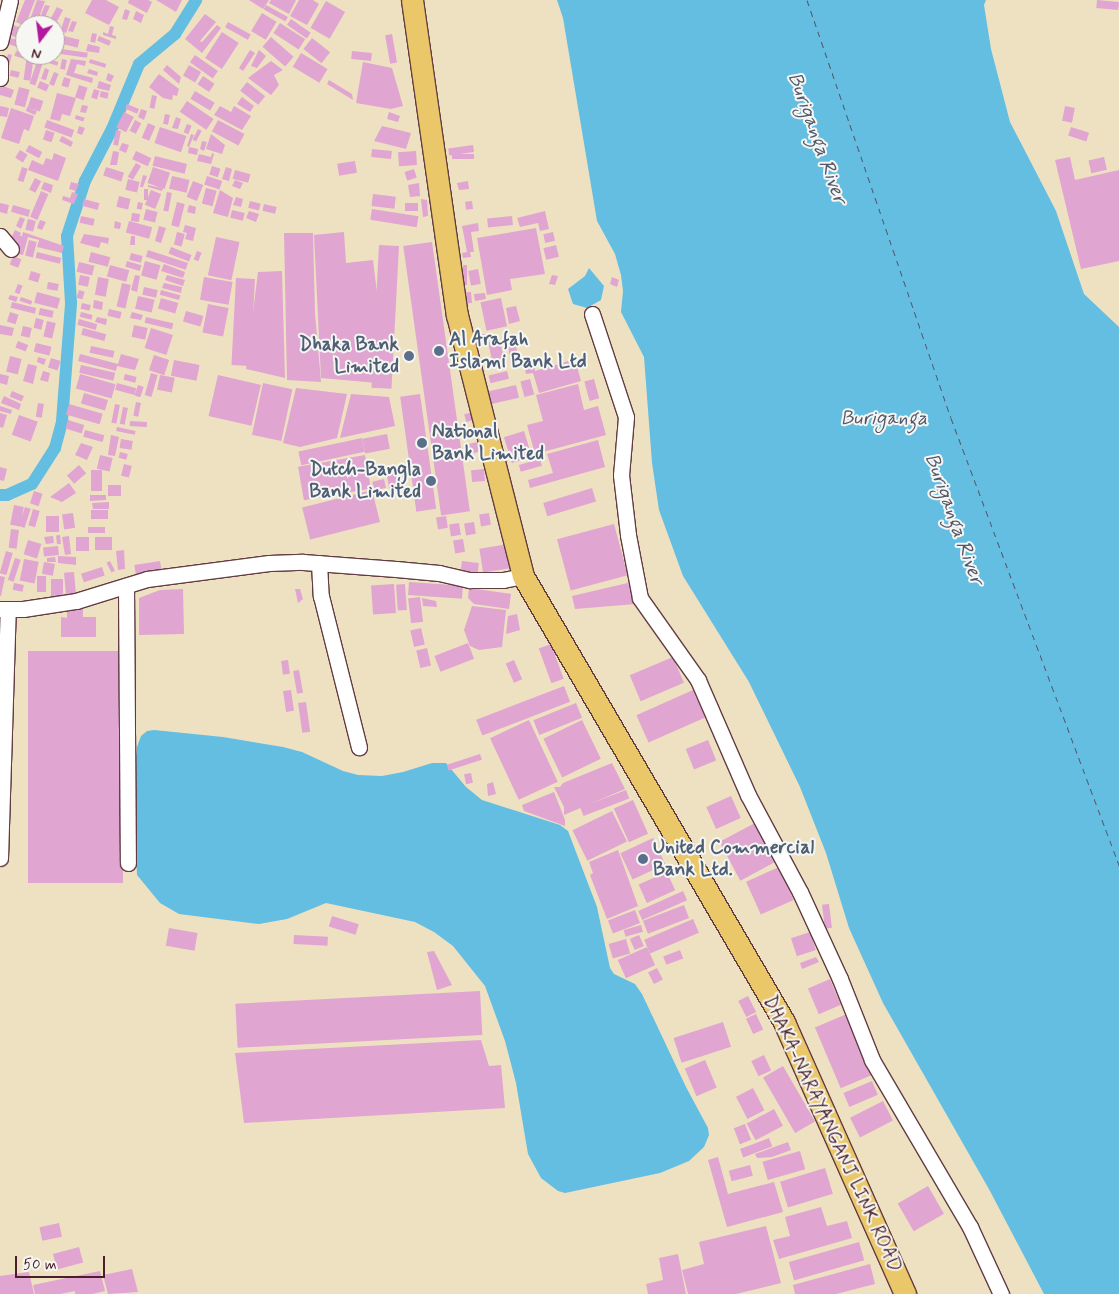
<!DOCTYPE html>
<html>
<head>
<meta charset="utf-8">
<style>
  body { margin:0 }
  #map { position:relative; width:1119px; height:1294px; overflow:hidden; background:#eee1c2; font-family:Mynerve,sans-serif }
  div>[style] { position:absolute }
  .water>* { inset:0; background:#63bee1 }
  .canal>* { height:12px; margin:-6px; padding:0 6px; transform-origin:6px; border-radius:6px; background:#63bee1 }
  .ferry>* { height:1px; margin-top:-0.5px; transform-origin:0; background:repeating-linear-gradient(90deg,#53576b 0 6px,transparent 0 11px) }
  .building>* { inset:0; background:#e0a5d0; transform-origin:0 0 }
  .roads { filter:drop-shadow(1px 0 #633c42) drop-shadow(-1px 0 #633c42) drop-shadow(0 1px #633c42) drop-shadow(0 -1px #633c42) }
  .minor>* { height:15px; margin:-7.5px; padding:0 7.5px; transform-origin:7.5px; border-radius:7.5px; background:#fff }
  .highway>* { height:21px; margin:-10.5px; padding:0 10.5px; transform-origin:10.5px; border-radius:10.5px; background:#eac769 }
  .dots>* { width:14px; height:14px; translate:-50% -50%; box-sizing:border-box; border:2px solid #f6f6f2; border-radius:50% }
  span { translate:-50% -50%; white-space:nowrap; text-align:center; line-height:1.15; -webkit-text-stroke:4px #f6f6f2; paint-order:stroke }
  .service-label { font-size:19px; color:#4e5e75; font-weight:700 }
  .left { translate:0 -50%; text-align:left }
  .right { translate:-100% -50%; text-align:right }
  .street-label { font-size:19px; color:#4a1f2b }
  .water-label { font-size:20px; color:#53576b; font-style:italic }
  .north { position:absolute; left:15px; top:15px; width:50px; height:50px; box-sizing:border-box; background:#f6f6f2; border:1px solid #b1a0a2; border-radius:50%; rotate:195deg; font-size:14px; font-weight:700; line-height:20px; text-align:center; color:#4a1f2b }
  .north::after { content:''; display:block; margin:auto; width:18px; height:22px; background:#b5179e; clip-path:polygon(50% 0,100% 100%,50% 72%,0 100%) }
  .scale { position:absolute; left:15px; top:1256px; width:90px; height:22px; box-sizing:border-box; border:2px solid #4a1f2b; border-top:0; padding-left:6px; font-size:15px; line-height:18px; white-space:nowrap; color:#4a1f2b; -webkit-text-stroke:4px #f6f6f2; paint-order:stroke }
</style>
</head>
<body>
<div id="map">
  <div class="water">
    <div style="clip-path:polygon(557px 0,986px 0,984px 5px,991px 49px,1010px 122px,1056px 211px,1084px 294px,1119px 327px,1119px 1294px,1044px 1294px,990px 1191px,883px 1003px,849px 928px,826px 853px,800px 787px,749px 682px,683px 576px,659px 510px,652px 463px,644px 357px,621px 312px,623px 291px,621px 275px,615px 254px,597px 221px,563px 18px)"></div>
    <div style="clip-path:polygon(589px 268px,604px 286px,601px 300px,587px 308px,573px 304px,568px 289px,585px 276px)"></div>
    <div style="clip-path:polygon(154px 730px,223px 737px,283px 747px,302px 752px,343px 771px,358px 775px,382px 776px,403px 772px,432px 763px,446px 763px,466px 787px,482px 800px,560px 825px,568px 831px,597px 907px,610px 968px,614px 974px,635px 984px,642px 994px,686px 1087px,708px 1128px,709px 1135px,704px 1147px,689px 1161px,660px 1173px,565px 1193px,558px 1191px,541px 1178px,528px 1154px,516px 1083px,505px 1041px,485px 986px,453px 946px,434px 932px,415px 922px,326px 903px,287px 919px,259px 924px,179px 914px,160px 903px,137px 875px,133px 794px,137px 747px,141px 736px,147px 731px)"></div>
  </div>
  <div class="canal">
    <div style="left:0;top:495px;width:7px"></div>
    <div style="left:7px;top:495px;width:27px;rotate:-24deg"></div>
    <div style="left:32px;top:484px;width:43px;rotate:-57.4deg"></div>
    <div style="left:55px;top:448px;width:28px;rotate:-75deg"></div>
    <div style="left:62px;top:421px;width:118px;rotate:-85.6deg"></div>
    <div style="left:71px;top:303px;width:67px;rotate:-93.4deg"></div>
    <div style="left:67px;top:236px;width:58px;rotate:-71.9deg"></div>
    <div style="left:85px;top:181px;width:59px;rotate:-62.6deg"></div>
    <div style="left:112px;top:129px;width:70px;rotate:-67.4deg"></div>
    <div style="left:139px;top:64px;width:47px;rotate:-39.8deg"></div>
    <div style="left:175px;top:34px;width:40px;rotate:-58deg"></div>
  </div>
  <div class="ferry">
    <div style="left:807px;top:0;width:442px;rotate:71deg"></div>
    <div style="left:951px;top:418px;width:478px;rotate:69.4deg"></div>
  </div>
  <div class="building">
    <div style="clip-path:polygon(25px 0,35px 0,25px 26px,16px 22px)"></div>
    <div style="clip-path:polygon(37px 0,45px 1px,36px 25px,28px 25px)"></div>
    <div style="clip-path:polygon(92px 0,106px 0,119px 7px,109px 25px,85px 13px)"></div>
    <div style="clip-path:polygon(129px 0,148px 0,152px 2px,147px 13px,128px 3px)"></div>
    <div style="clip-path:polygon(156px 0,182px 0,176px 12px)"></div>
    <div style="clip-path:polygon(249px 0,269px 0,263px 9px)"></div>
    <div style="clip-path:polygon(271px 0,296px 0,289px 14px,269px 3px)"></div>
    <div style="clip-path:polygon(299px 0,313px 0,319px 4px,307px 25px,290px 16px)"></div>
    <div style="left:1097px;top:0;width:22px;height:8px;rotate:5deg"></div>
    <div style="left:326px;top:1px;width:22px;height:31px;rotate:30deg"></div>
    <div style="clip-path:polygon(45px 5px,50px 6px,42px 24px,38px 22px)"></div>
    <div style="left:266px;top:5px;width:25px;height:5px;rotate:29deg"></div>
    <div style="clip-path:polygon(57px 7px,63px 10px,55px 25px,47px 25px)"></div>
    <div style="clip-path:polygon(125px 9px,130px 11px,127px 20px,122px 19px)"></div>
    <div style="clip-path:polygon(136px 11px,144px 15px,141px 23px,133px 19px)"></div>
    <div style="left:262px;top:13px;width:17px;height:21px;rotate:31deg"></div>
    <div style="clip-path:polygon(205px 14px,216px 22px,200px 41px,202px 42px,217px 25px,221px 28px,202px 53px,185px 39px)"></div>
    <div style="left:65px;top:17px;width:6px;height:15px;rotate:18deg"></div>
    <div style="left:291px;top:19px;width:24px;height:7px;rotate:35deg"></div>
    <div style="clip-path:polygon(72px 21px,77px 22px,73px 32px,68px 31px)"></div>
    <div style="left:228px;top:22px;width:26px;height:6px;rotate:29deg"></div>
    <div style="clip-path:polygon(6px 23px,25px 29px,25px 40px,3px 33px)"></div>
    <div style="left:280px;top:23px;width:30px;height:12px;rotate:33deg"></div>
    <div style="clip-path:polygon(110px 26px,114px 27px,112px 35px,116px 36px,116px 39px,103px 35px,103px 32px,108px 34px)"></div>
    <div style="left:222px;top:32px;width:20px;height:31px;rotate:33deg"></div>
    <div style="left:92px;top:33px;width:5px;height:9px;rotate:11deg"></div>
    <div style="left:392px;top:34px;width:29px;height:7px;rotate:80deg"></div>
    <div style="clip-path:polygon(2px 36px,25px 42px,25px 49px,0 42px)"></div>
    <div style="left:64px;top:36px;width:16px;height:8px;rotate:14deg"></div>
    <div style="left:99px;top:36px;width:13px;height:5px;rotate:23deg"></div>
    <div style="left:271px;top:37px;width:30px;height:13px;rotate:41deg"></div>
    <div style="left:312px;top:38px;width:23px;height:14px;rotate:38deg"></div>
    <div style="clip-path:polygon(88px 44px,100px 47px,99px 53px,86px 51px)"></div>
    <div style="left:61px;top:49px;width:27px;height:5px;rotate:8deg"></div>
    <div style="clip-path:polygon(250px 50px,255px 53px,243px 71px,239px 68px)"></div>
    <div style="clip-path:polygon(259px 50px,266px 56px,257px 68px,251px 66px)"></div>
    <div style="left:16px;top:51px;width:9px;height:5px;rotate:18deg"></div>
    <div style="left:352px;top:51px;width:20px;height:8px;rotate:6deg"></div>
    <div style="left:301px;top:53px;width:31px;height:16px;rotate:31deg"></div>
    <div style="left:8px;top:54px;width:4px;height:20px;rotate:14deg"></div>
    <div style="left:27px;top:55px;width:7px;height:25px;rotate:8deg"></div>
    <div style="left:195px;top:55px;width:28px;height:9px;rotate:35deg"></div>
    <div style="left:38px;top:58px;width:6px;height:27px;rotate:18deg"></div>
    <div style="left:46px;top:58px;width:13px;height:4px;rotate:18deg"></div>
    <div style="left:62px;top:59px;width:5px;height:10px;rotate:11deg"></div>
    <div style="clip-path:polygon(71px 59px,86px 61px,85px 66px,77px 64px,74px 73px,93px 78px,92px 83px,66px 75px)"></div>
    <div style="left:90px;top:59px;width:17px;height:4px;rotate:17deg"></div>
    <div style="clip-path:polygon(271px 61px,283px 70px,274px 75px,279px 85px,271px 95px,248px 78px)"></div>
    <div style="clip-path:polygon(363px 62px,392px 68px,403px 106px,391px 109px,356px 103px)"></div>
    <div style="clip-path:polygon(167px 65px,181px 77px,179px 84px,163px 70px)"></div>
    <div style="left:189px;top:65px;width:14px;height:12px;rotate:30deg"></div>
    <div style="clip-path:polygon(45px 68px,49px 70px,46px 80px,41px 79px)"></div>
    <div style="clip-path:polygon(89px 69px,98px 72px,97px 76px,87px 73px)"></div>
    <div style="left:11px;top:70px;width:9px;height:6px;rotate:13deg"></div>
    <div style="left:54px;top:72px;width:5px;height:13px;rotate:22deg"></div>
    <div style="clip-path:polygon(108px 73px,114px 76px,111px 82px,106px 80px)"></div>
    <div style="clip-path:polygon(159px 74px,179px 89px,177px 96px,173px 95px,172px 100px,163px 98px,149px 87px)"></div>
    <div style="left:203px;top:76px;width:14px;height:10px;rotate:34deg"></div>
    <div style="left:64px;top:77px;width:7px;height:9px;rotate:16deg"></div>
    <div style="clip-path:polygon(329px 80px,352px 94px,353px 100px,327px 84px)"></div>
    <div style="left:40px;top:81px;width:10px;height:7px;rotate:24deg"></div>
    <div style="clip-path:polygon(99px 81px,111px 85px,109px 91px,97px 88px)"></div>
    <div style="left:247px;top:82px;width:23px;height:11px;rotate:38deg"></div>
    <div style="clip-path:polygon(0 85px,14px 90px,11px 98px,0 95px)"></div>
    <div style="left:79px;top:85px;width:9px;height:13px;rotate:18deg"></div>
    <div style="left:19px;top:87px;width:11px;height:18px;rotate:15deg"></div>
    <div style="left:94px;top:89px;width:6px;height:9px;rotate:18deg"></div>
    <div style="left:101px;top:91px;width:8px;height:6px;rotate:14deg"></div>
    <div style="left:195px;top:91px;width:23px;height:9px;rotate:31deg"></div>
    <div style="clip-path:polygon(57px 93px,76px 98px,70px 116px,62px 114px,60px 121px,50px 119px)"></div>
    <div style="left:152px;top:95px;width:5px;height:13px;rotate:11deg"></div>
    <div style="left:31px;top:97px;width:13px;height:11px;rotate:18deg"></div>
    <div style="clip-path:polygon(242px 97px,254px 106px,250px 112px,237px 104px)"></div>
    <div style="left:187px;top:101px;width:32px;height:13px;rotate:34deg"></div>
    <div style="left:127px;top:104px;width:13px;height:5px;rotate:23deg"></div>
    <div style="clip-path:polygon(82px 105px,88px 106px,86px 113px,80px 112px)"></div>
    <div style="clip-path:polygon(0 106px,9px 108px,7px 117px,0 116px)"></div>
    <div style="clip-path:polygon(220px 106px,231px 112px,234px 106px,251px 116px,242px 130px,214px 115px)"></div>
    <div style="left:1065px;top:106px;width:10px;height:15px;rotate:11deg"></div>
    <div style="clip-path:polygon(27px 107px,37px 111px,35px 115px,26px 111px)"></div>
    <div style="clip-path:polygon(11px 108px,34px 116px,29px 131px,24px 129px,19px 144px,1px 138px)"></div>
    <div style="clip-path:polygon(141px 109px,147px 111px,144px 120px,138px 117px)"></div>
    <div style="left:124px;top:112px;width:11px;height:17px;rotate:27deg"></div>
    <div style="clip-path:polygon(389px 112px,400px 116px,398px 122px,387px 119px)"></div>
    <div style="left:165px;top:114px;width:5px;height:10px;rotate:11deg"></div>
    <div style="left:76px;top:115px;width:9px;height:4px;rotate:18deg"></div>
    <div style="clip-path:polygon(176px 117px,181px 119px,178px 129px,172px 128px)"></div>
    <div style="left:47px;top:120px;width:29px;height:8px;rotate:20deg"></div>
    <div style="left:135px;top:120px;width:7px;height:12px;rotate:27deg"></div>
    <div style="left:218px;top:120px;width:30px;height:13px;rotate:28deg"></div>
    <div style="left:148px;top:123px;width:8px;height:16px;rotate:23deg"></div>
    <div style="left:187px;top:124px;width:5px;height:9px;rotate:22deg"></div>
    <div style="clip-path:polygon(79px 126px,85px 128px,82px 135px,77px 133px)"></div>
    <div style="clip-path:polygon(382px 126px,411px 133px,406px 149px,374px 141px)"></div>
    <div style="left:160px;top:127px;width:28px;height:17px;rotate:19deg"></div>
    <div style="left:1071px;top:127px;width:19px;height:9px;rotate:18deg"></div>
    <div style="left:198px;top:129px;width:4px;height:12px;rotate:27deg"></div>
    <div style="left:46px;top:130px;width:9px;height:10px;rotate:18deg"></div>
    <div style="left:116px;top:130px;width:5px;height:15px;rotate:11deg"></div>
    <div style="clip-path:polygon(191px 134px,194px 135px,189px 147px,198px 149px,197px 155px,188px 153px,189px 147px,187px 146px)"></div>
    <div style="clip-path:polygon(211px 134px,225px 145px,222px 154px,206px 149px)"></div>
    <div style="clip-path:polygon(62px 136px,73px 142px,71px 147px,59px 141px)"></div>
    <div style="clip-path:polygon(202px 141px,207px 142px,204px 151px,200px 149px)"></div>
    <div style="clip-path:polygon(122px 143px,129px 145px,126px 153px,119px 150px)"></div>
    <div style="left:29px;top:145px;width:15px;height:7px;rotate:28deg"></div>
    <div style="left:473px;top:145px;width:7px;height:25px;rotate:82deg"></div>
    <div style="left:372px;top:149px;width:20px;height:8px;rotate:6deg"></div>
    <div style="left:20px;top:150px;width:9px;height:9px;rotate:32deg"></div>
    <div style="clip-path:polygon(113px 151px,119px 152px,117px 165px,110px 165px)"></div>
    <div style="left:136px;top:151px;width:17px;height:9px;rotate:25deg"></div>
    <div style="left:416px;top:151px;width:14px;height:18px;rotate:86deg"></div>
    <div style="clip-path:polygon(54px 153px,66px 158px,58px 181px,28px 170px,32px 160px,43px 165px,46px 158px,52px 160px)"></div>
    <div style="clip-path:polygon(212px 153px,214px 154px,211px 164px,197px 161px,199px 154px,211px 157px)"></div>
    <div style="left:474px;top:154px;width:5px;height:22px;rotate:90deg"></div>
    <div style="left:155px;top:156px;width:33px;height:10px;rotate:14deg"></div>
    <div style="clip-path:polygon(1070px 157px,1075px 180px,1119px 170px,1119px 261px,1081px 269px,1055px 160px)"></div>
    <div style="left:1104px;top:157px;width:13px;height:16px;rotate:77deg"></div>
    <div style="left:355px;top:161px;width:12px;height:18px;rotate:81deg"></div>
    <div style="left:136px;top:163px;width:6px;height:16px;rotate:31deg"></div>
    <div style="left:212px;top:166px;width:9px;height:9px;rotate:18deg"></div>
    <div style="left:22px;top:167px;width:6px;height:14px;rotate:18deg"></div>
    <div style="left:106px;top:167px;width:19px;height:9px;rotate:18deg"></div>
    <div style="left:153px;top:167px;width:18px;height:17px;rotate:19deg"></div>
    <div style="clip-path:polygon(226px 167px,232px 169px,229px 181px,222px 179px)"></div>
    <div style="left:414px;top:169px;width:9px;height:10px;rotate:72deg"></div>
    <div style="left:235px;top:170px;width:16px;height:9px;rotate:15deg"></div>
    <div style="clip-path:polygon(143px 175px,147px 176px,143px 187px,140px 187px)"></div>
    <div style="left:172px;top:176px;width:18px;height:13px;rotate:13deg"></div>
    <div style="left:207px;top:176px;width:16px;height:9px;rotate:18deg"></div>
    <div style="left:35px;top:178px;width:7px;height:13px;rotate:27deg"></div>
    <div style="left:128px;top:179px;width:12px;height:11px;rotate:14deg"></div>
    <div style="clip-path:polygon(235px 180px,243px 183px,240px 189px,232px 186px)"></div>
    <div style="left:193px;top:181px;width:11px;height:17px;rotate:22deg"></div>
    <div style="clip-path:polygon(468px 181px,469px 189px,459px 190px,457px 183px)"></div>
    <div style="clip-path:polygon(44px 182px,53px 185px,51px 193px,41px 189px)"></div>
    <div style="clip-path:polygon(71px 182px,79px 184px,76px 191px,69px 189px)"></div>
    <div style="clip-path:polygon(419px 183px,420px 196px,410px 197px,408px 185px)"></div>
    <div style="clip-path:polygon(148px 185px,163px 188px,162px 191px,148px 187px)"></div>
    <div style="left:206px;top:188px;width:11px;height:16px;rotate:15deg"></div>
    <div style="left:144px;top:189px;width:4px;height:11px"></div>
    <div style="left:151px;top:190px;width:11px;height:16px;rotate:22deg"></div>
    <div style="clip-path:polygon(220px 190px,233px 198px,228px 217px,213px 213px)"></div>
    <div style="left:41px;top:191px;width:8px;height:28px;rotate:23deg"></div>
    <div style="clip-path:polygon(72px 192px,78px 194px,74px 204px,62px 200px,63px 196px,70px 198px)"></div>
    <div style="left:167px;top:192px;width:5px;height:19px;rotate:11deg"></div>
    <div style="left:373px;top:194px;width:23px;height:12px;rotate:7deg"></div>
    <div style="left:119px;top:196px;width:12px;height:11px;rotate:14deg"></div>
    <div style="clip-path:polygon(236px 197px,243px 199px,241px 207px,233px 205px)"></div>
    <div style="left:84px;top:199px;width:16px;height:7px;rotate:15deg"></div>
    <div style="clip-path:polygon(421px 199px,427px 200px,428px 216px,423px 217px)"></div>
    <div style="left:250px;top:201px;width:11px;height:7px;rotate:15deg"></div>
    <div style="left:472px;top:201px;width:8px;height:7px;rotate:83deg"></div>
    <div style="left:138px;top:202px;width:5px;height:7px;rotate:11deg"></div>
    <div style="left:177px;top:202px;width:8px;height:24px;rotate:14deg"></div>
    <div style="clip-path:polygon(0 203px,9px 205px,7px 214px,0 212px)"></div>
    <div style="left:405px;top:203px;width:13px;height:8px"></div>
    <div style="left:264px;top:204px;width:13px;height:7px;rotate:13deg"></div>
    <div style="left:13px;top:205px;width:18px;height:7px;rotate:16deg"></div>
    <div style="clip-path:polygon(189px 205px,196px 207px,195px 214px,187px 212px)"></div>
    <div style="left:146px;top:209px;width:12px;height:11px;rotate:14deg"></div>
    <div style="left:372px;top:209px;width:47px;height:11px;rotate:9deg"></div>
    <div style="left:232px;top:210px;width:13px;height:8px;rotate:13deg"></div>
    <div style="clip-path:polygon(249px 211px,259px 214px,256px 222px,246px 218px)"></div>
    <div style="clip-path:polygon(545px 211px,549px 229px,540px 231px,538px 223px,520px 227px,517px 218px)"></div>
    <div style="left:132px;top:213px;width:8px;height:8px;rotate:7deg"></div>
    <div style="left:81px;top:216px;width:14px;height:7px;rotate:12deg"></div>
    <div style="left:512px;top:216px;width:9px;height:25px;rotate:84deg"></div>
    <div style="clip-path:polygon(20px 217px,25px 219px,21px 229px,16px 226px)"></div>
    <div style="left:28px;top:219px;width:8px;height:11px;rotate:14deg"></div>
    <div style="clip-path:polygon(40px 220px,46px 222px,42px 230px,37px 228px)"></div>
    <div style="clip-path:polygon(115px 221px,121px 223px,120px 229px,114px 228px)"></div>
    <div style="left:129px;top:221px;width:24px;height:12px;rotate:15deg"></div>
    <div style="clip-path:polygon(478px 223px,479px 231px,471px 232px,474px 252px,470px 252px,471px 257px,463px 258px,462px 253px,467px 252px,462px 226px)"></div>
    <div style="clip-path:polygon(185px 225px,196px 228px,193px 241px,185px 239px,187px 233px,183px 232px)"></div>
    <div style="clip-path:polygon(159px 226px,166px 228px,161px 243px,155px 241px)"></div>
    <div style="clip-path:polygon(536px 228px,545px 274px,510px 279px,512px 290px,487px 295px,477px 238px)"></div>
    <div style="clip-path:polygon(15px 230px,21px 233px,20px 236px,22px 236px,23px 232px,64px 246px,62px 253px,37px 247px,39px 240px,28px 237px,23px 255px,14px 253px,18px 240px,14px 247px,8px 244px)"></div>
    <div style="left:177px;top:232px;width:8px;height:13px;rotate:14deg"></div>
    <div style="clip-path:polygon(344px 232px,346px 263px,373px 260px,388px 384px,321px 378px,314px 235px)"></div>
    <div style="left:553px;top:232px;width:9px;height:10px;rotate:77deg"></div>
    <div style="clip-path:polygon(284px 233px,313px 233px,315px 313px,321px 382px,287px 380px)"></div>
    <div style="clip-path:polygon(84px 234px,109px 238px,108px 244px,101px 242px,99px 248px,80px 243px)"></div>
    <div style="clip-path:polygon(131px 236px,135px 236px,135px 245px,130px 245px)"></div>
    <div style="left:216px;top:237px;width:24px;height:39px;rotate:12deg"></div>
    <div style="left:29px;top:240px;width:8px;height:16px;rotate:14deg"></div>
    <div style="left:432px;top:242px;width:272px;height:29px;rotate:82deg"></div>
    <div style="left:379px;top:245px;width:20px;height:143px;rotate:3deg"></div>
    <div style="left:556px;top:245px;width:12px;height:13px;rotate:76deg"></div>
    <div style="left:171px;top:247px;width:22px;height:7px;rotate:21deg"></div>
    <div style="left:148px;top:250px;width:42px;height:7px;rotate:18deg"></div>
    <div style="left:197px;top:251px;width:5px;height:9px;rotate:22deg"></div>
    <div style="left:37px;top:252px;width:25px;height:6px;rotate:14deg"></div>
    <div style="left:91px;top:252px;width:20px;height:10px;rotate:15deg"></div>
    <div style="left:131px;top:253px;width:12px;height:7px;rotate:14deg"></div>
    <div style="left:13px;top:256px;width:9px;height:9px;rotate:21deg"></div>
    <div style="left:127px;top:261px;width:15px;height:6px;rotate:16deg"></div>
    <div style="left:145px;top:261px;width:16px;height:15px;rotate:15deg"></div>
    <div style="left:79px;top:262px;width:16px;height:10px;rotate:14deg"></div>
    <div style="clip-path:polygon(164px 264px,185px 272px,183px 278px,161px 271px)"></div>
    <div style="left:110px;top:265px;width:20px;height:12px;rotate:15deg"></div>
    <div style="left:463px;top:265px;width:4px;height:20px"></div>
    <div style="left:478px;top:269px;width:15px;height:10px;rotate:79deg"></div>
    <div style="left:31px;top:271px;width:10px;height:9px;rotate:17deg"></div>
    <div style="clip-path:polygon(282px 271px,285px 378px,246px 369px,258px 272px)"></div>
    <div style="left:80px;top:275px;width:10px;height:10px;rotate:11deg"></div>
    <div style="clip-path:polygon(135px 275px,140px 276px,137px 292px,131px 290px)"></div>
    <div style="clip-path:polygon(167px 275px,185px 280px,183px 286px,165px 280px)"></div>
    <div style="clip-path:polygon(552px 275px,558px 276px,555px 285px,549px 284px)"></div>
    <div style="left:98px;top:277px;width:11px;height:18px;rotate:10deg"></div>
    <div style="left:204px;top:277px;width:29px;height:23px;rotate:10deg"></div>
    <div style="clip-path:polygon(612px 277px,619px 280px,617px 287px,610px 284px)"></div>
    <div style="left:236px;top:278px;width:19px;height:87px;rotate:3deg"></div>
    <div style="left:48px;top:282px;width:11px;height:7px;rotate:10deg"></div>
    <div style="left:122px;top:283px;width:9px;height:24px;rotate:13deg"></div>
    <div style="clip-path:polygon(164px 283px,182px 287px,181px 293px,162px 288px)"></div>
    <div style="left:18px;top:284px;width:5px;height:9px;rotate:22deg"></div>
    <div style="left:144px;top:287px;width:14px;height:8px;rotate:12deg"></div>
    <div style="left:79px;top:290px;width:6px;height:8px;rotate:18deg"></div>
    <div style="left:161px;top:290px;width:20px;height:5px;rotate:15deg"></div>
    <div style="left:37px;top:292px;width:24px;height:11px;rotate:15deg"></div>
    <div style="left:471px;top:292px;width:11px;height:7px;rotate:85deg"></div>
    <div style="clip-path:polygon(485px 293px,486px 299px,475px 301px,474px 294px)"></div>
    <div style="clip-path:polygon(10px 295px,18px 297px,16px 302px,8px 299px)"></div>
    <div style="left:138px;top:296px;width:17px;height:13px;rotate:13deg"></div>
    <div style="left:21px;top:297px;width:12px;height:4px;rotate:20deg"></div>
    <div style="left:161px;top:298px;width:18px;height:11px;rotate:16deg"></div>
    <div style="left:501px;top:298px;width:29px;height:21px;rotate:78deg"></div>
    <div style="clip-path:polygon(94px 300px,103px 302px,102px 310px,93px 308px)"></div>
    <div style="left:12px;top:302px;width:25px;height:6px;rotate:14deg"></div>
    <div style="left:82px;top:303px;width:9px;height:6px;rotate:13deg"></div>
    <div style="left:208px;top:304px;width:21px;height:29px;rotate:11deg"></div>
    <div style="clip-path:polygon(516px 306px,520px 321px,509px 324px,506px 308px)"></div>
    <div style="left:40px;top:308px;width:14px;height:7px;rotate:12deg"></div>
    <div style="left:109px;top:309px;width:13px;height:7px;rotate:13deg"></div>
    <div style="left:186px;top:311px;width:18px;height:11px;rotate:16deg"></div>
    <div style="left:10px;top:312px;width:9px;height:10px;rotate:18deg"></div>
    <div style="left:81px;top:312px;width:12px;height:5px;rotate:14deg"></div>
    <div style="clip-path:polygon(132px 312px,143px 315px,141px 320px,130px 318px)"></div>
    <div style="clip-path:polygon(97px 317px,107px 319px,106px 325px,95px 322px)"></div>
    <div style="left:146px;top:317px;width:28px;height:6px;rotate:13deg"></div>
    <div style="left:36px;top:318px;width:8px;height:10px;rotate:14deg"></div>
    <div style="left:79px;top:319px;width:19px;height:6px;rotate:16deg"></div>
    <div style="left:47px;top:321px;width:9px;height:16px;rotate:13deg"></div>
    <div style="clip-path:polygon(0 325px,14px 328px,12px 336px,0 334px)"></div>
    <div style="left:134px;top:325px;width:14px;height:12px;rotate:12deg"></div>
    <div style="left:23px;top:326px;width:9px;height:10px;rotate:13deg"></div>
    <div style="left:83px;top:328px;width:24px;height:7px;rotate:15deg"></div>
    <div style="left:151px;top:328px;width:23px;height:21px;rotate:18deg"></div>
    <div style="left:485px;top:334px;width:10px;height:7px;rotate:84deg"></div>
    <div style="left:500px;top:340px;width:25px;height:12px;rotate:78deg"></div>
    <div style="left:18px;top:341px;width:11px;height:7px;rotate:22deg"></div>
    <div style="left:36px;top:343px;width:16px;height:9px;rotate:14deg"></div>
    <div style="left:516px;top:345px;width:20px;height:8px;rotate:81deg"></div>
    <div style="left:91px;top:346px;width:24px;height:7px;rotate:12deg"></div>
    <div style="clip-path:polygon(80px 354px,118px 364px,121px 354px,139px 359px,135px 370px,117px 366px,116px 371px,78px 361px)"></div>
    <div style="left:154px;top:355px;width:16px;height:16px;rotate:18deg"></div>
    <div style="left:10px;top:356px;width:12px;height:16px;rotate:14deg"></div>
    <div style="clip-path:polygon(38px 357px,46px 359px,44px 365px,37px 362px)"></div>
    <div style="left:51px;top:358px;width:10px;height:10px;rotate:17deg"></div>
    <div style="clip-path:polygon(533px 359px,535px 371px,575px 359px,581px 381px,539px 393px,533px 373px,526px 374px,523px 361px)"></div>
    <div style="left:174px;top:360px;width:26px;height:16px;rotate:11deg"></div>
    <div style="clip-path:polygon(28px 364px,37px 366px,33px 384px,23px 381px)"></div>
    <div style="left:81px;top:365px;width:35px;height:8px;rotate:13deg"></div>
    <div style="clip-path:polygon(43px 371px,50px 373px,48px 382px,40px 380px)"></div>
    <div style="left:507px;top:371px;width:8px;height:19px;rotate:76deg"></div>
    <div style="left:151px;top:373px;width:7px;height:23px;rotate:16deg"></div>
    <div style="clip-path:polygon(0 374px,9px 376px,7px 385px,0 383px)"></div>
    <div style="left:80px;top:374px;width:37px;height:15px;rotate:16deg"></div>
    <div style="left:125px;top:374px;width:12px;height:6px;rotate:14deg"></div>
    <div style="left:160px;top:375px;width:15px;height:15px;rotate:11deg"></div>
    <div style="left:218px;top:375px;width:44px;height:42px;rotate:13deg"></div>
    <div style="left:530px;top:379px;width:16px;height:10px;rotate:75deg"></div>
    <div style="left:594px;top:379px;width:20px;height:10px;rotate:75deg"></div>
    <div style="left:117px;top:383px;width:20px;height:7px;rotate:15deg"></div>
    <div style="left:263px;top:383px;width:30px;height:53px;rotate:12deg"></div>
    <div style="clip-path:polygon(578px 384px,584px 410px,598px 406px,606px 435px,535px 454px,527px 425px,543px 421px,536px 395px)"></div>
    <div style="left:138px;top:385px;width:6px;height:11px;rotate:18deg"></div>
    <div style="left:516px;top:385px;width:13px;height:29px;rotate:77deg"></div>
    <div style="clip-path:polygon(296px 388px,347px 394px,337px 438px,300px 447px,283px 443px)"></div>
    <div style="left:12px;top:391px;width:13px;height:6px;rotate:23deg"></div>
    <div style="left:84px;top:393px;width:25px;height:11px;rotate:16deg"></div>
    <div style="clip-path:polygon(351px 394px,389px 397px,395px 426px,340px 438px)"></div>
    <div style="left:420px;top:394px;width:116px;height:20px;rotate:82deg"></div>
    <div style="clip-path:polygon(4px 396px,21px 404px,19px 410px,1px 403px)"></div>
    <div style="left:136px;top:402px;width:5px;height:14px;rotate:11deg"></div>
    <div style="left:38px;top:403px;width:6px;height:14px;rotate:9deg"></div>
    <div style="left:69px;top:404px;width:35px;height:11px;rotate:16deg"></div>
    <div style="left:115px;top:404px;width:5px;height:19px;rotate:11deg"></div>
    <div style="clip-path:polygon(0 406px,12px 410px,11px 414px,0 411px)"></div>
    <div style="left:123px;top:407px;width:5px;height:17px;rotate:11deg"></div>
    <div style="left:473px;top:412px;width:8px;height:9px;rotate:76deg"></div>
    <div style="clip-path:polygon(0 413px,7px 415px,3px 428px,0 427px)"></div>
    <div style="left:19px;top:415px;width:20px;height:21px;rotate:20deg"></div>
    <div style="left:68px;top:420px;width:17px;height:9px;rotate:17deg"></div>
    <div style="left:130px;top:421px;width:17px;height:5px;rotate:3deg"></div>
    <div style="left:117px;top:427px;width:19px;height:4px;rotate:12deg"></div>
    <div style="left:85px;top:430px;width:20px;height:7px;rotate:15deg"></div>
    <div style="left:524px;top:431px;width:27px;height:21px;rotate:73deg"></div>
    <div style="left:387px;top:434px;width:15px;height:25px;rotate:79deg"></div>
    <div style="clip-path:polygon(111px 435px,119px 437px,115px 456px,108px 455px)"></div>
    <div style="left:362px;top:438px;width:14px;height:65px;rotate:78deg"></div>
    <div style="left:121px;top:439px;width:12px;height:9px;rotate:9deg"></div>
    <div style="clip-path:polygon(598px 440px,605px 467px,530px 488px,528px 480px,553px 473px,547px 454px)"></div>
    <div style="left:478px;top:442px;width:10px;height:14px;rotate:79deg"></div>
    <div style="clip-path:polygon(81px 443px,93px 447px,87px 460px,75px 455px)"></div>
    <div style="left:120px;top:452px;width:8px;height:6px;rotate:14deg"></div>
    <div style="left:100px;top:455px;width:13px;height:14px;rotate:13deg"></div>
    <div style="left:365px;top:455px;width:34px;height:68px;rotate:80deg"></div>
    <div style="left:540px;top:459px;width:7px;height:22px;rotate:74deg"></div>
    <div style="left:124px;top:464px;width:8px;height:12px;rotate:14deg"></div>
    <div style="left:79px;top:465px;width:11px;height:16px;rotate:49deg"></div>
    <div style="clip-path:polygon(0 467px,7px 469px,4px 481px,0 480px)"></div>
    <div style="left:484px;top:469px;width:12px;height:13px;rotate:85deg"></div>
    <div style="left:91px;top:470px;width:11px;height:21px"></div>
    <div style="left:402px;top:470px;width:16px;height:16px;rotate:79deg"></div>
    <div style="left:384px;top:479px;width:9px;height:12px;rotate:77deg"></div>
    <div style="clip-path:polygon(69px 483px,76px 493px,62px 502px,50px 497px)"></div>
    <div style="left:108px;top:485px;width:13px;height:11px"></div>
    <div style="left:592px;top:488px;width:14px;height:51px;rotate:73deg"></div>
    <div style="left:372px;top:490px;width:33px;height:72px;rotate:76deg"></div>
    <div style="left:34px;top:491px;width:9px;height:13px;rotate:18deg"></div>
    <div style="clip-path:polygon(90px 495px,106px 495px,106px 500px,90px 501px)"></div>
    <div style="clip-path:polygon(109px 502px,109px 509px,93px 509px,92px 503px)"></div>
    <div style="left:14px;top:505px;width:10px;height:20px;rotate:11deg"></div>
    <div style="left:25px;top:507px;width:6px;height:20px;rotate:18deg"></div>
    <div style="left:33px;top:509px;width:7px;height:17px;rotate:16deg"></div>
    <div style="left:91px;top:510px;width:17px;height:9px"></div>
    <div style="left:73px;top:513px;width:15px;height:11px;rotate:82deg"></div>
    <div style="left:489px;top:513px;width:12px;height:10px;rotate:81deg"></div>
    <div style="left:46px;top:516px;width:13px;height:16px"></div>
    <div style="left:446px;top:516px;width:12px;height:10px;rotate:81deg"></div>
    <div style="left:474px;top:522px;width:12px;height:10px;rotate:81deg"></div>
    <div style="left:459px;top:523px;width:12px;height:10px;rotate:81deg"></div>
    <div style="left:614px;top:524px;width:53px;height:59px;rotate:75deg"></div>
    <div style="left:105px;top:527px;width:6px;height:17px;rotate:90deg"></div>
    <div style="left:11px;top:529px;width:8px;height:19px;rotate:7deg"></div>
    <div style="left:60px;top:535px;width:9px;height:4px;rotate:84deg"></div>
    <div style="clip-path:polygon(53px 536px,54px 543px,46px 544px,44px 537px)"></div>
    <div style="clip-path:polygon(69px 536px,71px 554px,65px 555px,62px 537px)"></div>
    <div style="left:76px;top:537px;width:13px;height:14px"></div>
    <div style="left:112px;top:537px;width:13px;height:17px;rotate:90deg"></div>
    <div style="left:463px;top:539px;width:13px;height:10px;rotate:81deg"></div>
    <div style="left:28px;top:540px;width:14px;height:15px;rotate:17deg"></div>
    <div style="left:509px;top:544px;width:24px;height:30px;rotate:81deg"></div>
    <div style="left:58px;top:546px;width:9px;height:15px;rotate:84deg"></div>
    <div style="clip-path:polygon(124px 550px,125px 569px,118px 570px,116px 551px)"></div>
    <div style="left:6px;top:551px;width:7px;height:23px;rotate:16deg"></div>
    <div style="clip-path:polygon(58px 556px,76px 557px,76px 565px,58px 563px)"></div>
    <div style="clip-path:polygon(55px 557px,56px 562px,47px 562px,47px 558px)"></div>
    <div style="left:15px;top:558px;width:6px;height:23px;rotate:18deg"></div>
    <div style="left:24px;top:559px;width:15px;height:22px;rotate:11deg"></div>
    <div style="left:110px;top:561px;width:11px;height:4px;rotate:63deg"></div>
    <div style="left:160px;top:561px;width:12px;height:26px;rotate:81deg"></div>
    <div style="left:462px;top:561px;width:17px;height:11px;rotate:7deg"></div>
    <div style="left:44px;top:562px;width:11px;height:12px;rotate:10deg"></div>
    <div style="left:102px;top:567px;width:9px;height:22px;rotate:72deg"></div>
    <div style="left:74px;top:572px;width:25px;height:10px;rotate:85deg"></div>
    <div style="clip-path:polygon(0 576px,5px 577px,1px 596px,0 596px)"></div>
    <div style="left:37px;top:576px;width:9px;height:16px"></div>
    <div style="left:51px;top:579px;width:12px;height:21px"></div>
    <div style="left:409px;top:582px;width:54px;height:13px;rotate:4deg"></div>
    <div style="clip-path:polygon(632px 582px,636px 604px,575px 609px,572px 596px)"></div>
    <div style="left:14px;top:583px;width:10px;height:7px;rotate:11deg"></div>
    <div style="left:394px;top:584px;width:29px;height:23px;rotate:86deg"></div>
    <div style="left:405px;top:584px;width:26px;height:9px;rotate:86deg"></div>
    <div style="clip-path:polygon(469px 588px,511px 594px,509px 609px,474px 604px,468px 598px)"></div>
    <div style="clip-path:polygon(183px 589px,184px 634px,139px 635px,139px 598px,160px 590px)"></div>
    <div style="clip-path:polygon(295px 589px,300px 589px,303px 599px,298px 603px)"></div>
    <div style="left:420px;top:597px;width:25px;height:12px;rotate:83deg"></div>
    <div style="clip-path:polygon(422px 598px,436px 601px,437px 607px,423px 606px)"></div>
    <div style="clip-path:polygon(67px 606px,83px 606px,83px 617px,96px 617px,96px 637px,61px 637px,61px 617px,67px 618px)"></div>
    <div style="clip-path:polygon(472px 606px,506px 610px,502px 647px,479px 650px,470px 646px,464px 630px)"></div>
    <div style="clip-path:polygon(517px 614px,520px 630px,506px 634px,508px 616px)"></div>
    <div style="left:421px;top:628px;width:17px;height:11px;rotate:77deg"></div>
    <div style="left:468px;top:643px;width:17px;height:36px;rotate:69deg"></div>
    <div style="left:551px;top:644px;width:37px;height:13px;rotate:70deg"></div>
    <div style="left:427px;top:648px;width:18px;height:11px;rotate:77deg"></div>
    <div style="left:28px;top:651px;width:95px;height:232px"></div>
    <div style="left:673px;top:657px;width:28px;height:47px;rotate:67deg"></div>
    <div style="left:288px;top:660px;width:14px;height:7px;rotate:82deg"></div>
    <div style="left:514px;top:660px;width:21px;height:9px;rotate:67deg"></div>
    <div style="left:299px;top:670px;width:23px;height:6px;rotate:80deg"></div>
    <div style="left:564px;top:686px;width:17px;height:94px;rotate:69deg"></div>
    <div style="left:291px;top:690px;width:21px;height:8px;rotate:82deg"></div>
    <div style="left:693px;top:690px;width:30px;height:62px;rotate:66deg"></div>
    <div style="left:306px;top:702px;width:30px;height:8px;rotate:82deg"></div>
    <div style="left:576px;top:703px;width:16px;height:46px;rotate:68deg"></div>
    <div style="left:529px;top:720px;width:68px;height:43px;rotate:65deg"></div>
    <div style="left:582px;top:720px;width:43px;height:43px;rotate:64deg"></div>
    <div style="left:708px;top:740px;width:22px;height:24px;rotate:68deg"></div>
    <div style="left:480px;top:754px;width:6px;height:35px;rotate:72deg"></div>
    <div style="clip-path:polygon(612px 763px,625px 789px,564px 815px,564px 807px,554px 787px,560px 787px,563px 783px)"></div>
    <div style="left:471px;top:773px;width:10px;height:7px;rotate:79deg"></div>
    <div style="clip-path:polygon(493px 782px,496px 794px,488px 796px,487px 784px)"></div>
    <div style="left:626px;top:790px;width:9px;height:49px;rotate:69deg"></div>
    <div style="clip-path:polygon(554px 792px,565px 820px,565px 826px,524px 811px,522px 805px)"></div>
    <div style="left:731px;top:796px;width:24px;height:27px;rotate:66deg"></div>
    <div style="left:633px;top:800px;width:37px;height:21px;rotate:66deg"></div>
    <div style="left:612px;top:811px;width:34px;height:44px;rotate:64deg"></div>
    <div style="left:755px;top:823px;width:44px;height:40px;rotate:62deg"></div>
    <div style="left:653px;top:838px;width:29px;height:36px;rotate:65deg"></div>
    <div style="clip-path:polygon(618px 850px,638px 906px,607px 919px,590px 875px,593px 873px,589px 862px)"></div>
    <div style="left:779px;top:867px;width:36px;height:36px;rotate:66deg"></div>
    <div style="left:667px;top:872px;width:20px;height:31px;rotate:66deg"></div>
    <div style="left:683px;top:891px;width:10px;height:49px;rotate:66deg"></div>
    <div style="left:829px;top:904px;width:24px;height:7px;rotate:83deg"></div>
    <div style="left:684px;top:905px;width:14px;height:44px;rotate:69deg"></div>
    <div style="left:635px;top:910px;width:14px;height:29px;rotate:69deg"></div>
    <div style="left:332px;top:916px;width:28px;height:11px;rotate:17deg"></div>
    <div style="left:693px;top:919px;width:15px;height:53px;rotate:67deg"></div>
    <div style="left:641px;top:925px;width:7px;height:18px;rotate:74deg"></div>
    <div style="left:169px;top:928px;width:29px;height:18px;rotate:10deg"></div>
    <div style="left:810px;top:932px;width:19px;height:20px;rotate:72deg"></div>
    <div style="left:294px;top:935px;width:34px;height:9px;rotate:3deg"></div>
    <div style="left:639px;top:935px;width:12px;height:10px;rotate:66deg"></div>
    <div style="left:626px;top:939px;width:15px;height:18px;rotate:74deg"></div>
    <div style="left:647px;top:947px;width:20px;height:32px;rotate:66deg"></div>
    <div style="left:680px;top:950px;width:9px;height:18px;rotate:69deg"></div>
    <div style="clip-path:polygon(434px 951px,452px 985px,437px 990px,427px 952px)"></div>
    <div style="clip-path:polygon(816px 957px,819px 962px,802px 969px,800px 963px)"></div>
    <div style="left:657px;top:968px;width:13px;height:10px;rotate:63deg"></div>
    <div style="left:830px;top:979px;width:28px;height:24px;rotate:67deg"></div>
    <div style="left:480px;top:991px;width:44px;height:245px;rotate:87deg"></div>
    <div style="left:748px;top:996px;width:18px;height:11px;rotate:63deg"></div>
    <div style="left:849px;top:1013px;width:66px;height:37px;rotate:67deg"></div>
    <div style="left:756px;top:1014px;width:17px;height:11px;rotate:65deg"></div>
    <div style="left:723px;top:1022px;width:26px;height:52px;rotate:72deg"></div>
    <div style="clip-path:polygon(481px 1040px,489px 1066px,501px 1065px,505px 1108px,244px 1123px,235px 1053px)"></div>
    <div style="left:764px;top:1055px;width:17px;height:14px;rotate:65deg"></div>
    <div style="left:705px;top:1060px;width:30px;height:22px;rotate:67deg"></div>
    <div style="left:783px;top:1066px;width:64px;height:23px;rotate:60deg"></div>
    <div style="left:872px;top:1081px;width:15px;height:31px;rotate:67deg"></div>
    <div style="left:753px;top:1088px;width:25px;height:19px;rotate:63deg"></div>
    <div style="left:883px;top:1101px;width:22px;height:37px;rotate:63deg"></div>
    <div style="left:774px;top:1109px;width:19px;height:31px;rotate:62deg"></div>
    <div style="left:745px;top:1124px;width:17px;height:12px;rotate:69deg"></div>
    <div style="left:769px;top:1138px;width:9px;height:31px;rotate:69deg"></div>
    <div style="clip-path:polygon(788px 1142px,791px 1150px,772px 1157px,757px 1158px,755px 1154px)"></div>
    <div style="left:800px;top:1151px;width:19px;height:39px;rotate:74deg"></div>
    <div style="clip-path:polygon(718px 1157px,728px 1194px,774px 1182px,783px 1212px,727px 1227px,708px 1160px)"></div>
    <div style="left:750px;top:1165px;width:11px;height:22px;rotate:75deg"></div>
    <div style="left:825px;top:1168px;width:27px;height:47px;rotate:73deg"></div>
    <div style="left:928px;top:1186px;width:32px;height:35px;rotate:60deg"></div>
    <div style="clip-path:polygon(821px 1207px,827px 1226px,847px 1221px,852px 1238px,779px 1259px,773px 1240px,790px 1236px,785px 1217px)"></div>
    <div style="left:59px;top:1223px;width:14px;height:20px;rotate:78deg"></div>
    <div style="clip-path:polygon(766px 1226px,781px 1283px,736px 1294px,688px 1294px,682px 1270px,704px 1264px,699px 1242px)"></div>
    <div style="left:859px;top:1242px;width:19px;height:73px;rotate:74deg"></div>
    <div style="left:79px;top:1247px;width:16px;height:27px;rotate:75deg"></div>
    <div style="clip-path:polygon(678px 1254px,686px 1294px,648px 1294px,646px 1284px,663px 1280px,659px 1258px)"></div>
    <div style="clip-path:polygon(870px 1264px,875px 1284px,836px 1294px,795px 1294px,793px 1285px)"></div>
    <div style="clip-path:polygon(132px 1269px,138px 1292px,108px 1294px,103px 1275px)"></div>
    <div style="clip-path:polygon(100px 1271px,105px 1291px,92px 1294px,75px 1294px,75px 1291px,60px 1294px,35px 1294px,33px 1285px)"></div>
    <div style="clip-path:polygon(29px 1272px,34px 1294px,0 1294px,0 1276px)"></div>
  </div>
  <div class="roads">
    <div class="minor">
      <div style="left:0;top:42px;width:43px;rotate:-76.6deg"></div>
      <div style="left:0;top:63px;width:15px;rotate:90deg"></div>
      <div style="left:0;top:236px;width:17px;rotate:50deg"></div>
      <div style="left:592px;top:314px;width:108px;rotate:71.7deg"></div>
      <div style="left:626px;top:417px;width:58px;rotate:94.9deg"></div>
      <div style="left:621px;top:475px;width:60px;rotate:83.3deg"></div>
      <div style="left:628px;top:535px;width:64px;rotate:79.2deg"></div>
      <div style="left:640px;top:598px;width:100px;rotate:54.7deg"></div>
      <div style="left:698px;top:680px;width:125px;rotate:66.5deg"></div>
      <div style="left:748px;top:795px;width:110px;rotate:61.8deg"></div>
      <div style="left:800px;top:892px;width:96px;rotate:65.3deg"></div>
      <div style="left:840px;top:979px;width:87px;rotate:68.4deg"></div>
      <div style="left:872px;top:1060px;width:194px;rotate:59.6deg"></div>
      <div style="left:970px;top:1227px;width:74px;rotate:65.2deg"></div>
      <div style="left:319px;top:563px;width:33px;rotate:87deg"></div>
      <div style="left:321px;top:596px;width:156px;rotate:75.9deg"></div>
      <div style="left:126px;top:586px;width:277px;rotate:89.6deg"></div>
      <div style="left:0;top:609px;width:23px"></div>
      <div style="left:23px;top:609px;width:54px;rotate:-8.6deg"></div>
      <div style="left:76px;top:601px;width:74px;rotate:-17.2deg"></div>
      <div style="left:147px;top:579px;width:123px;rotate:-7.5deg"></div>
      <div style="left:269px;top:563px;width:34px;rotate:-2deg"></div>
      <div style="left:303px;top:562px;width:93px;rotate:4.3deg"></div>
      <div style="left:396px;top:569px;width:43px;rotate:5.3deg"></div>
      <div style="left:439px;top:573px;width:32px;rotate:13deg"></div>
      <div style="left:470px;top:580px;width:33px"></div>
      <div style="left:503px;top:580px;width:20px;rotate:-11deg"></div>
      <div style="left:0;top:858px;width:249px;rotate:-88.2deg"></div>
    </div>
    <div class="highway">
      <div style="left:412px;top:0;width:318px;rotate:81.9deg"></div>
      <div style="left:457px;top:315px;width:269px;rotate:75.8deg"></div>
      <div style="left:523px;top:576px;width:517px;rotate:59.66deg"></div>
      <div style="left:784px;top:1022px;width:298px;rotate:66deg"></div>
    </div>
  </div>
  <div class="dots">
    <div style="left:439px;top:351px;background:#5c6f8a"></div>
    <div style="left:409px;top:356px;background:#5c6f8a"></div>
    <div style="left:422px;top:443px;background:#5c6f8a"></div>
    <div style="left:431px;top:481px;background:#5c6f8a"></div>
    <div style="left:643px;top:859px;background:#5c6f8a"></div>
  </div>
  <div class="service-label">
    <span class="left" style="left:449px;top:351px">Al Arafah<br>Islami Bank Ltd</span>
    <span class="right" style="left:399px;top:356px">Dhaka Bank<br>Limited</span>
    <span class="left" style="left:432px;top:443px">National<br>Bank Limited</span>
    <span class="right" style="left:421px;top:481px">Dutch-Bangla<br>Bank Limited</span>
    <span class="left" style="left:653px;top:859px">United Commercial<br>Bank Ltd.</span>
  </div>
  <div class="street-label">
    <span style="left:832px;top:1134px;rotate:65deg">DHAKA-NARAYANGANJ LINK ROAD</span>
  </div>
  <div class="water-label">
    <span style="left:817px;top:138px;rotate:70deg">Buriganga River</span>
    <span style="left:884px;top:418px">Buriganga</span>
    <span style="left:954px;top:519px;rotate:70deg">Buriganga River</span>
  </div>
  <div class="north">N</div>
  <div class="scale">50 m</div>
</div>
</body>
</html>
